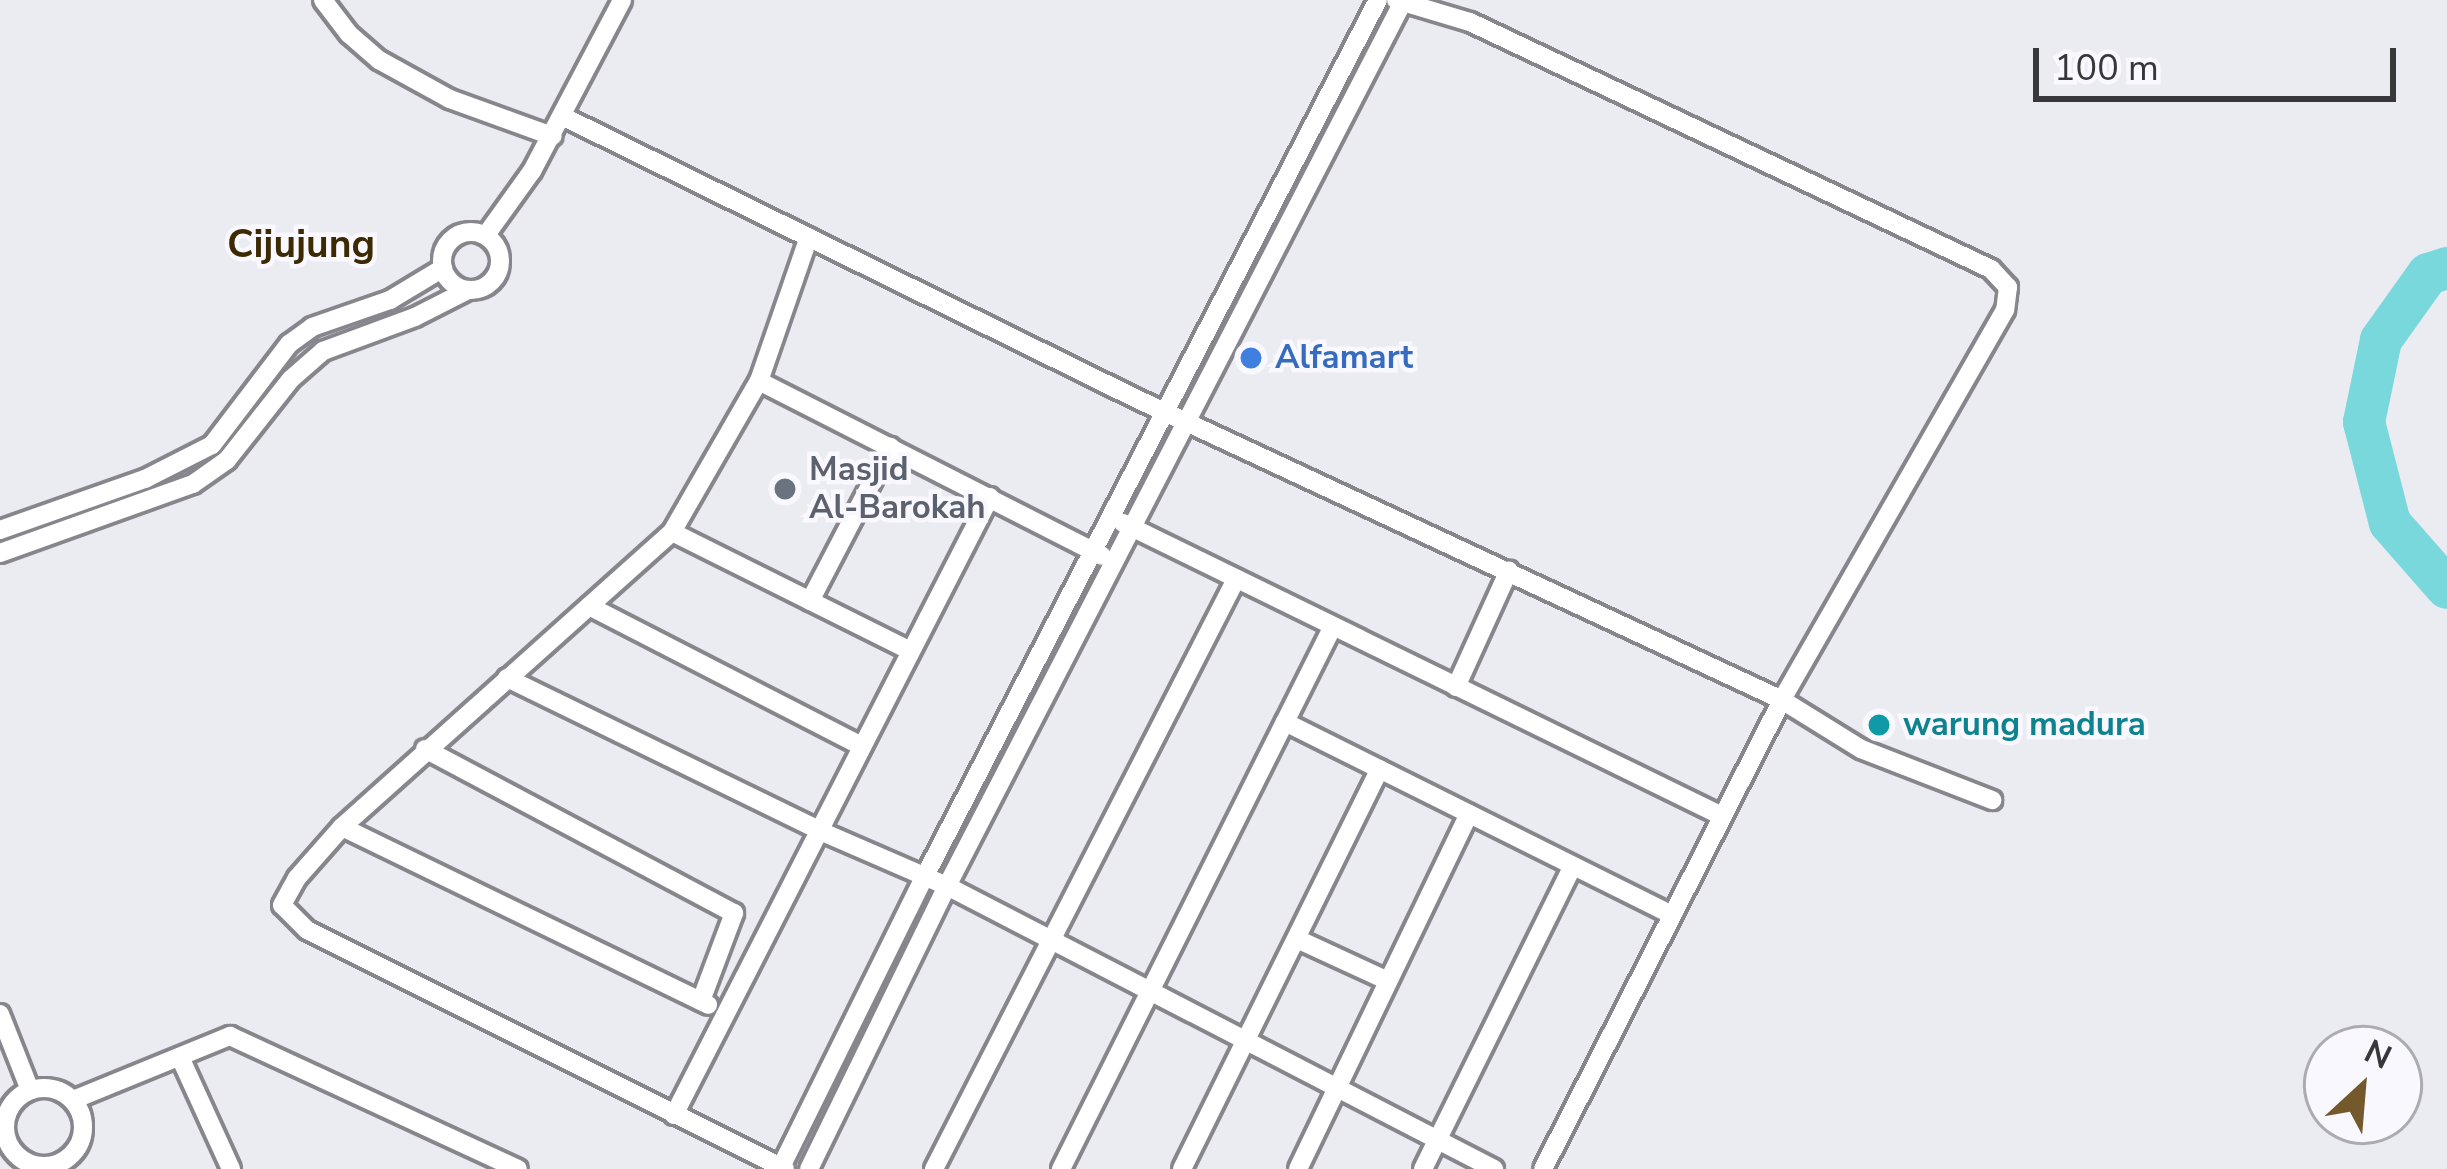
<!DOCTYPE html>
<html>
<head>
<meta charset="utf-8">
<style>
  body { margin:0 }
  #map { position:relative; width:2447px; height:1169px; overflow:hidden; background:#ebebf2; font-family:"Nunito Sans",sans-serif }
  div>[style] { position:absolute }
  .river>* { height:42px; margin:-21px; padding:0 21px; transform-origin:21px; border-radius:21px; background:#79d8db }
  .roads { filter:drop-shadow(3px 0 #87868c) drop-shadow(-3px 0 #87868c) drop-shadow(0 3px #87868c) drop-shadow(0 -3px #87868c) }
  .street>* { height:18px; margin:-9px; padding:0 9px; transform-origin:9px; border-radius:9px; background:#fff }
  .street>.ring { margin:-9px; padding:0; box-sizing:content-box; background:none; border:18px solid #fff; border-radius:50% }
  .dots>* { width:33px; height:33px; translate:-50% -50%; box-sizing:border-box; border:6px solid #f9f8ff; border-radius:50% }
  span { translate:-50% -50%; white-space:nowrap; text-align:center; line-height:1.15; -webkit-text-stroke:9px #f9f8ff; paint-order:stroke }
  .shop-label { font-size:33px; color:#366cbe; font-weight:700 }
  .left { translate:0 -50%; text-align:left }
  .worship-label { font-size:33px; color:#5b616d; font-weight:700 }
  .culture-label { font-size:33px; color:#0d838f; font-weight:700 }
  .quarter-label { font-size:39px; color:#3d2902; font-weight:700 }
  .north { position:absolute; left:2303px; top:1025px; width:120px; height:120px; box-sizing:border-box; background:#f9f8ff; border:3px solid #acabb0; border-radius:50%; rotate:26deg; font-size:33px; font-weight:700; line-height:48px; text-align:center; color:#38383a }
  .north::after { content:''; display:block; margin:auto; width:42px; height:54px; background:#74592c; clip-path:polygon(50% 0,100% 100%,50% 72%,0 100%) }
  .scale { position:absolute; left:2033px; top:48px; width:363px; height:54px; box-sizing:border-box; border:6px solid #38383a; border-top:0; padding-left:15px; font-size:36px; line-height:42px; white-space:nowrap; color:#38383a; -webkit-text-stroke:9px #f9f8ff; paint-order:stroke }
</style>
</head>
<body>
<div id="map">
  <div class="river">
    <div style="left:2447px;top:268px;width:20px;rotate:162deg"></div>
    <div style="left:2428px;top:274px;width:81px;rotate:125.5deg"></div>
    <div style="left:2381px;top:340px;width:84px;rotate:101.7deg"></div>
    <div style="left:2364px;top:422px;width:104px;rotate:75.6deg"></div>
    <div style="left:2390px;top:523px;width:86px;rotate:48.8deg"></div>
  </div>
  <div class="roads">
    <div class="street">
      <div style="left:323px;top:0;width:43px;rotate:52.6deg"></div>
      <div style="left:349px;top:34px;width:40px;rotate:41deg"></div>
      <div style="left:379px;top:60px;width:81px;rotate:28.8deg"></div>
      <div style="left:450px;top:99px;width:109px;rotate:19.9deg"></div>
      <div style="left:1396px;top:0;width:77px;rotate:16.6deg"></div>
      <div style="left:1470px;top:22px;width:577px;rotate:25.37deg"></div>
      <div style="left:1991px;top:269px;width:25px;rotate:47deg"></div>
      <div style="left:2008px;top:287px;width:23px;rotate:97deg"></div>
      <div style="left:2005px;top:310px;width:449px;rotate:119.8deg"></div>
      <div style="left:1782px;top:700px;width:526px;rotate:117deg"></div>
      <div style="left:562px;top:116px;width:643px;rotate:26.21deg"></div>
      <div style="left:1139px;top:400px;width:710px;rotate:25.01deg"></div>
      <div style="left:1782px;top:700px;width:93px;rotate:31.8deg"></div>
      <div style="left:1861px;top:749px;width:141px;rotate:21.3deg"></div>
      <div class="ring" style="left:442px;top:232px;width:40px;height:40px"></div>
      <div style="left:486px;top:235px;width:79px;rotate:-54.3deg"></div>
      <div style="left:532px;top:171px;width:193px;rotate:-62.2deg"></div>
      <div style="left:759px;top:381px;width:385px;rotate:27deg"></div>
      <div style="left:1123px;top:523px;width:667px;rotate:26.07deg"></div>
      <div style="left:0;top:530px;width:154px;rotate:-19.4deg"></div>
      <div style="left:145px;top:479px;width:75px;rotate:-26.9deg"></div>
      <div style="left:212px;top:445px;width:127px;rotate:-52.7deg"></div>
      <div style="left:289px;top:344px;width:29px;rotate:-36deg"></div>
      <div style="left:312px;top:327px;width:83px;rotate:-19.1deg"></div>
      <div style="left:390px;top:300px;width:62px;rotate:-31.1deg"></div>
      <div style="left:672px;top:532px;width:265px;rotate:26.5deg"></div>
      <div style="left:0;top:553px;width:205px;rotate:-19.7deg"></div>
      <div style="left:193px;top:484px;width:42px;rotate:-35.2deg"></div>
      <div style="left:227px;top:460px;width:103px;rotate:-51.7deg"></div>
      <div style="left:291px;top:379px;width:43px;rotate:-41.2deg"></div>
      <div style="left:323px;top:351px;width:98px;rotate:-20.3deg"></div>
      <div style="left:415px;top:317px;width:59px;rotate:-27deg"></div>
      <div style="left:810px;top:601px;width:174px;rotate:-62.5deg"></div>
      <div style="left:589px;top:606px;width:306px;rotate:27.2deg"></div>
      <div style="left:507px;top:678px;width:346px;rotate:26deg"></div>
      <div style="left:818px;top:830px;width:141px;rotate:23.5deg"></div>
      <div style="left:947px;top:886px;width:616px;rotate:27.36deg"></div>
      <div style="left:1456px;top:687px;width:128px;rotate:-65.6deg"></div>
      <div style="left:1285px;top:722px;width:107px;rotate:-63.4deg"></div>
      <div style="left:425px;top:749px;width:350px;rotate:28deg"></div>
      <div style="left:734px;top:913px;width:94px;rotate:110.6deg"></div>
      <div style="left:342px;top:827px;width:407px;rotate:25.9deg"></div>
      <div style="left:1297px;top:939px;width:100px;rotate:24.8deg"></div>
      <div style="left:0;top:1014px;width:82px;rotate:68.5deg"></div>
      <div style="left:180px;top:1057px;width:123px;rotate:65.5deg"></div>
      <div class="ring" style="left:5px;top:1088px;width:60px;height:60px"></div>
      <div style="left:73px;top:1100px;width:170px;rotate:-22.2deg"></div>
      <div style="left:230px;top:1036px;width:317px;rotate:24.8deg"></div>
      <div style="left:674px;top:1115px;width:694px;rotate:-62.92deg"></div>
      <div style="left:780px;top:1169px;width:327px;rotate:-63.7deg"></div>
      <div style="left:925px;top:876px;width:986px;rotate:-62.66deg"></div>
      <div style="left:785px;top:1169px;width:534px;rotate:-153.43deg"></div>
      <div style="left:307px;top:930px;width:35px;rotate:-135deg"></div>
      <div style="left:282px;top:905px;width:31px;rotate:-61deg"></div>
      <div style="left:297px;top:878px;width:68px;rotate:-48.6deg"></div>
      <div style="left:342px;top:827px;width:443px;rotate:-41.8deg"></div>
      <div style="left:672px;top:532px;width:174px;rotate:-60.1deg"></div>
      <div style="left:759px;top:381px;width:152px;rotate:-70.9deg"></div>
      <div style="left:809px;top:1169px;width:315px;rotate:-64deg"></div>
      <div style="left:947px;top:886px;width:997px;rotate:-62.72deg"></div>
      <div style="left:934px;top:1169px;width:663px;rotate:-62.89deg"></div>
      <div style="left:1061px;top:1169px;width:500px;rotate:-63.4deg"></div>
      <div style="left:1285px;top:722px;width:432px;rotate:26.5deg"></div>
      <div style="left:1182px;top:1169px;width:446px;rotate:-63.7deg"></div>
      <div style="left:1298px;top:1169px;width:394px;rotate:-64.3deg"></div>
      <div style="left:1423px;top:1169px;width:338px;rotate:-63.7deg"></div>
    </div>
  </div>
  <div class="dots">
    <div style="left:1251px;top:358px;background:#3f7fe0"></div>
    <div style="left:785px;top:489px;background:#6b7280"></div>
    <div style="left:1879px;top:725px;background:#0f9aa8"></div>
  </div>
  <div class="shop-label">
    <span class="left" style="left:1275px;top:358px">Alfamart</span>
  </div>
  <div class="worship-label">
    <span class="left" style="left:809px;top:489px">Masjid<br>Al-Barokah</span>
  </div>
  <div class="culture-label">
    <span class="left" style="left:1903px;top:725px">warung madura</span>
  </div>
  <div class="quarter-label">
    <span style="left:301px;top:245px">Cijujung</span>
  </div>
  <div class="north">N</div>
  <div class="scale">100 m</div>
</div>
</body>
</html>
